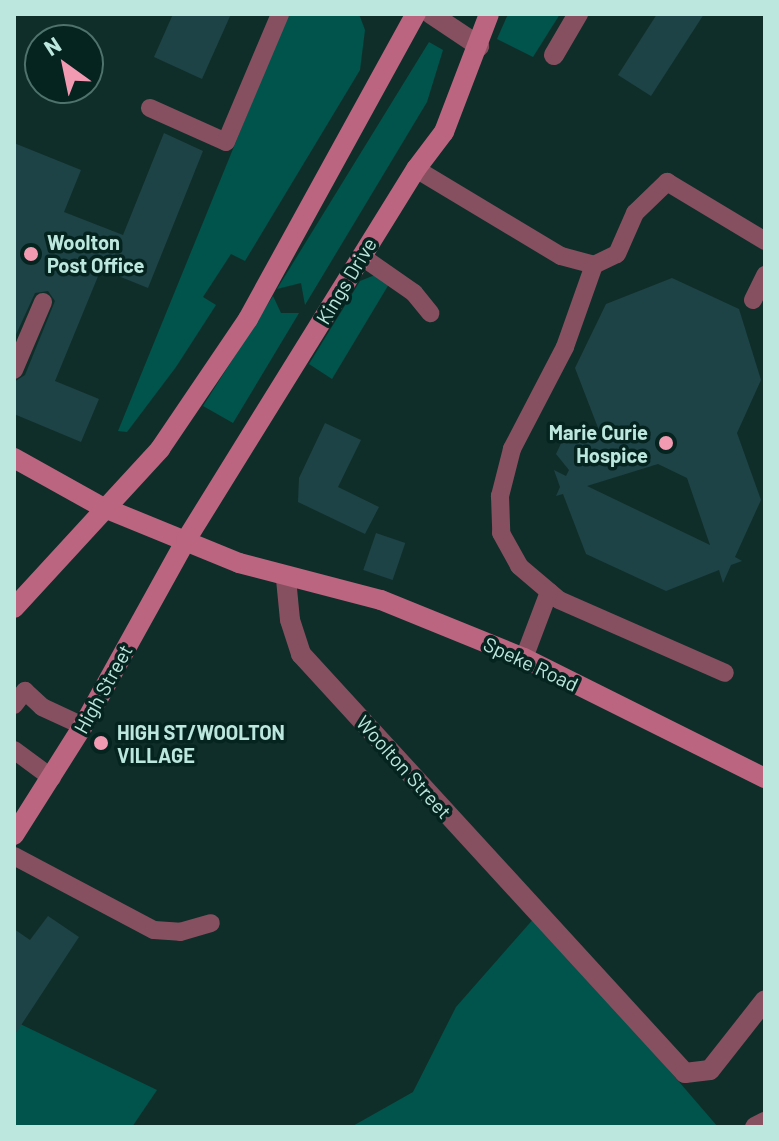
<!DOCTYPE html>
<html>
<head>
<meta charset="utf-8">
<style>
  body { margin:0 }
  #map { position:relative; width:779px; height:1141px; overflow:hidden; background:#102e29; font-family:Barlow,sans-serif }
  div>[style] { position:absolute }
  .green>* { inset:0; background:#00544b }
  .building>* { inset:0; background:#1d4346; transform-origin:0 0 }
  .lane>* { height:18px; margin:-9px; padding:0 9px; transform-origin:9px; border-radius:9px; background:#875060 }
  .street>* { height:20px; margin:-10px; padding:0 10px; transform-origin:10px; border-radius:10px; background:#875060 }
  .secondary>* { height:20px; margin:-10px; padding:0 10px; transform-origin:10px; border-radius:10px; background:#bc6580 }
  .dots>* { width:22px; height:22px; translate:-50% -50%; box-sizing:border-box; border:4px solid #052420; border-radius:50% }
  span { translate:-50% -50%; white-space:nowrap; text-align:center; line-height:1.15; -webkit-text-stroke:7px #052420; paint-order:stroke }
  .poi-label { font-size:20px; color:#bce7de; font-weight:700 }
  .left { translate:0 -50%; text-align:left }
  .right { translate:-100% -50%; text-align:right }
  .street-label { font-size:20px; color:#bce7de }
  .frame { position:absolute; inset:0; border:16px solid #bce7de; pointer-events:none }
  .north { position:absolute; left:24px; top:24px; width:80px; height:80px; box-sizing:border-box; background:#052420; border:2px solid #4e726c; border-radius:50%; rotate:327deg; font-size:22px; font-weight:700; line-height:32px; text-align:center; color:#bce7de }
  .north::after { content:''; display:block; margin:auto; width:28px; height:36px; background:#f19ab2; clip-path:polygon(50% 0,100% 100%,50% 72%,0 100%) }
</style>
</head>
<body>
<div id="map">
  <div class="green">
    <div style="clip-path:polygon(288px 14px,359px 14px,365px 30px,360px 70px,245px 261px,231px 254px,203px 297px,216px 305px,176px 367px,127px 432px,118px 431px)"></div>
    <div style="clip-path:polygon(508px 14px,560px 14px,533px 57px,497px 39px)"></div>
    <div style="clip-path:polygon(429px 42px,443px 50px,427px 102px,305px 305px,301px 283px,277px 289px)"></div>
    <div style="clip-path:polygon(375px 275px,389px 284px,332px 379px,309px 364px,360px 281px)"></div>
    <div style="clip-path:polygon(273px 296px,281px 313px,299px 313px,233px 423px,203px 406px)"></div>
    <div style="clip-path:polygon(536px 916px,718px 1127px,351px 1127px,413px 1092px,456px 1007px)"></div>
    <div style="clip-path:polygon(14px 1021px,157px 1090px,132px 1127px,14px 1127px)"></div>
  </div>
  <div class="building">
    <div style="clip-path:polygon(173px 14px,231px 14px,202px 79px,154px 57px)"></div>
    <div style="clip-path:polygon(657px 14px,704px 14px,651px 96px,618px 75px)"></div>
    <div style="clip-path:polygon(164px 133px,203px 151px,148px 288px,101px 269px,55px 381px,99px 399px,81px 442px,14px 414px,14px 382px,25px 375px,55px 301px,48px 291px,35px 293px,14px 339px,14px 143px,81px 170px,64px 212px,123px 235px)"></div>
    <div style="clip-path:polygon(evenodd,672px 278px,739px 309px,761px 380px,737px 433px,761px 500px,735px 557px,742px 561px,731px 565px,723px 583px,719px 570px,666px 591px,586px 554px,563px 494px,556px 496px,560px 487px,554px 470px,566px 476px,569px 470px,556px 454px,565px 435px,600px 433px,575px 368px,606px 304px,672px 278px,658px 464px,687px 478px,710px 545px,587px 486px,658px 464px)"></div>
    <div style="clip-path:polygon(325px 423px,361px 440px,338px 487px,379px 507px,365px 534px,298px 502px,299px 478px)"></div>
    <div style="left:376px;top:533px;width:31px;height:39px;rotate:19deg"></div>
    <div style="clip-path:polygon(48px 916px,79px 937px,14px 1036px,14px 929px,30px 940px)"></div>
  </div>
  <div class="lane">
    <div style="left:150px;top:108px;width:83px;rotate:24.1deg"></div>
    <div style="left:226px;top:142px;width:139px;rotate:-67.1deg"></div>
    <div style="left:416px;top:169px;width:169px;rotate:31deg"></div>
    <div style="left:561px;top:256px;width:34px;rotate:15deg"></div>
    <div style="left:594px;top:265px;width:25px;rotate:-26deg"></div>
    <div style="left:617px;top:254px;width:45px;rotate:-66.3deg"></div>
    <div style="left:635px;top:213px;width:45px;rotate:-44.1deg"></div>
    <div style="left:667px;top:182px;width:114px;rotate:31deg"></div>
    <div style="left:361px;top:256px;width:65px;rotate:34.9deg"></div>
    <div style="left:414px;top:293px;width:26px;rotate:51deg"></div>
    <div style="left:594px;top:265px;width:87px;rotate:109.5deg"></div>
    <div style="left:565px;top:347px;width:115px;rotate:117.5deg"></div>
    <div style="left:512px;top:449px;width:49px;rotate:104.3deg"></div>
    <div style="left:500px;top:496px;width:37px;rotate:88deg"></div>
    <div style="left:501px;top:533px;width:38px;rotate:61deg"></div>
    <div style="left:519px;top:566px;width:52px;rotate:40.4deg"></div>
    <div style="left:559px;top:600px;width:181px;rotate:23.7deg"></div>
    <div style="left:753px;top:300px;width:28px;rotate:-64deg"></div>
    <div style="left:14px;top:370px;width:74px;rotate:-66.9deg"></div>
    <div style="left:524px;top:658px;width:71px;rotate:-69.3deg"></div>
    <div style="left:14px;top:705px;width:18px;rotate:-52deg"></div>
    <div style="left:25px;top:691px;width:23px;rotate:43deg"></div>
    <div style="left:42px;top:707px;width:45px;rotate:24.9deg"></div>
    <div style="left:14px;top:750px;width:47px;rotate:36.4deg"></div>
    <div style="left:14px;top:856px;width:158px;rotate:27.9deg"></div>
    <div style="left:154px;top:930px;width:26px;rotate:4deg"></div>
    <div style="left:180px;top:932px;width:32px;rotate:-16deg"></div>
  </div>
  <div class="street">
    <div style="left:431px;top:14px;width:58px;rotate:33.7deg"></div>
    <div style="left:554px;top:55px;width:48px;rotate:-59.7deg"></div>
    <div style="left:286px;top:579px;width:41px;rotate:84.4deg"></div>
    <div style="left:290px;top:620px;width:36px;rotate:72deg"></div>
    <div style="left:301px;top:654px;width:568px;rotate:47.5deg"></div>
    <div style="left:685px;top:1073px;width:25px;rotate:-7deg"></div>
    <div style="left:710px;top:1070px;width:89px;rotate:-51.8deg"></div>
    <div style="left:755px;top:1127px;width:11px;rotate:-27deg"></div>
  </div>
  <div class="secondary">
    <div style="left:14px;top:458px;width:101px;rotate:29.1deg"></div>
    <div style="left:102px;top:507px;width:148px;rotate:22.2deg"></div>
    <div style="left:239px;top:563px;width:147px;rotate:14.6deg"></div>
    <div style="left:381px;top:600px;width:154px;rotate:22.1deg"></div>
    <div style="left:524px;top:658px;width:269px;rotate:26.5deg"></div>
    <div style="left:14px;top:608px;width:216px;rotate:-47.4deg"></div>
    <div style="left:160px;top:449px;width:157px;rotate:-55.9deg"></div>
    <div style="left:248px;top:319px;width:348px;rotate:-61.2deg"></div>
    <div style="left:14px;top:835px;width:129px;rotate:-57.7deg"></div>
    <div style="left:83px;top:726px;width:213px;rotate:-61deg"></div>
    <div style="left:186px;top:540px;width:437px;rotate:-58.2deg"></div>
    <div style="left:416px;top:169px;width:46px;rotate:-52.9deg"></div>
    <div style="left:444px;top:132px;width:126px;rotate:-69.1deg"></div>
  </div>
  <div class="dots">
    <div style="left:31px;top:254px;background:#f19ab2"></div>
    <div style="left:666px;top:443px;background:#f19ab2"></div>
    <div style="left:101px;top:743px;background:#f19ab2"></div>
  </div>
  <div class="poi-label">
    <span class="left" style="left:47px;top:254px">Woolton<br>Post Office</span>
    <span class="right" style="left:648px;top:444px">Marie Curie<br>Hospice</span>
    <span class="left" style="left:117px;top:744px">HIGH ST/WOOLTON<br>VILLAGE</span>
  </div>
  <div class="street-label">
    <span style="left:346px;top:281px;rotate:-59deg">Kings Drive</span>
    <span style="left:531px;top:664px;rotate:25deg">Speke Road</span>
    <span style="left:103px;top:689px;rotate:-61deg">High Street</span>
    <span style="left:404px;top:767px;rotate:48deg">Woolton Street</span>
  </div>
  <div class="frame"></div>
  <div class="north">N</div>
</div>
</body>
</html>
